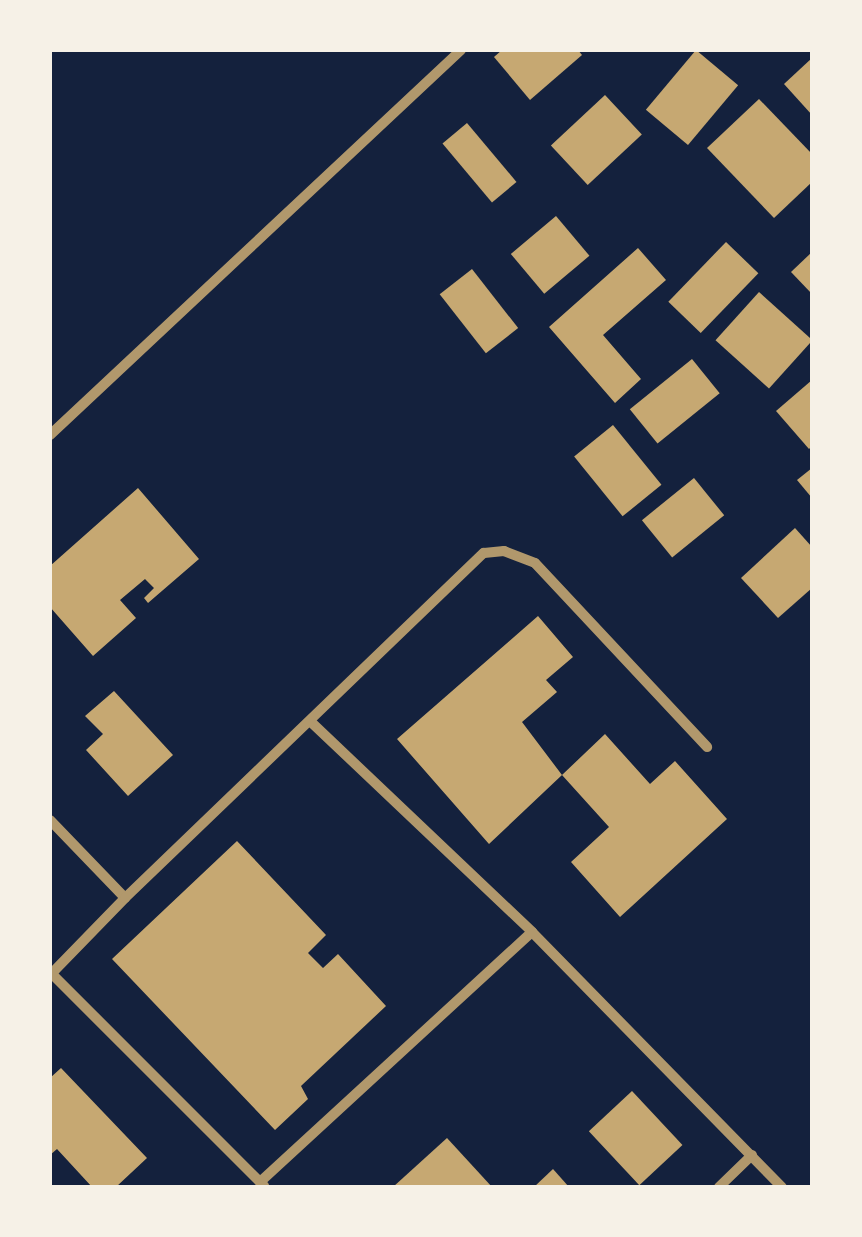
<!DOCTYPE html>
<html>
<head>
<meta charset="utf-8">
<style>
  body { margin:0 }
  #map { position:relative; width:862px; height:1237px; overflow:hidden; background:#14213d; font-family:"Fira Sans",sans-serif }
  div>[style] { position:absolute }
  .building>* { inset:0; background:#c6a872; transform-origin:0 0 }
  .minor>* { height:10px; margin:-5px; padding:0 5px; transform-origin:5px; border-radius:5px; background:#b1986c }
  span { translate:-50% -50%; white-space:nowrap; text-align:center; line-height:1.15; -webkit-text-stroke:9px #f6f1e7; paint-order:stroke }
  .frame { position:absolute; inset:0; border:52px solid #f6f1e7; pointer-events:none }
</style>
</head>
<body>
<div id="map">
  <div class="building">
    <div style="clip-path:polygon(502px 50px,578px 50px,582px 55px,530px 100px,494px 57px)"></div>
    <div style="left:696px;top:50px;width:55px;height:78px;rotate:40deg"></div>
    <div style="clip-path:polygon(812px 58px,812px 115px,784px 84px)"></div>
    <div style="left:605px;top:95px;width:54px;height:74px;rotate:47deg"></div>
    <div style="clip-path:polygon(759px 99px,812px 154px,812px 182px,774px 218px,707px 148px)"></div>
    <div style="left:467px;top:123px;width:77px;height:32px;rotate:50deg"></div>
    <div style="left:556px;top:216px;width:52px;height:59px;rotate:50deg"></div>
    <div style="left:726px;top:242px;width:45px;height:83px;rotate:44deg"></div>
    <div style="clip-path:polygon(638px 248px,666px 280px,603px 335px,641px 379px,615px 403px,549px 327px)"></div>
    <div style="clip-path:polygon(812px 252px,812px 294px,791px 272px)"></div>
    <div style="left:472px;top:269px;width:75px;height:41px;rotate:52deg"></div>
    <div style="left:759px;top:292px;width:72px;height:65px;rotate:42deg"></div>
    <div style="left:692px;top:359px;width:44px;height:80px;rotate:51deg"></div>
    <div style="clip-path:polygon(812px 380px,812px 446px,809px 449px,776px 411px)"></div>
    <div style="left:613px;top:425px;width:77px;height:50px;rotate:51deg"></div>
    <div style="clip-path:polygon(812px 468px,812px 498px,797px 480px)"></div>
    <div style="left:694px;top:478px;width:48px;height:67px;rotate:51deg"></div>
    <div style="clip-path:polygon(138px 488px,199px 559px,148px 603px,144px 598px,154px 588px,145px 579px,120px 600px,136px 618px,93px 656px,50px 607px,50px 566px)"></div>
    <div style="clip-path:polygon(795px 528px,812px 547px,812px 588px,778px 618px,741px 578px)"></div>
    <div style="clip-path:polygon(538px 616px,573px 657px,546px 680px,557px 692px,522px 722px,562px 775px,605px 734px,650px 784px,675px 761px,727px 819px,620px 917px,571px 862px,609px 827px,562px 775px,489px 844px,397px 739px)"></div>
    <div style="clip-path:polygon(114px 691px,173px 755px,128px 796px,86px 750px,103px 734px,85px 716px)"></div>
    <div style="clip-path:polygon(237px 841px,326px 935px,308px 953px,323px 968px,338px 954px,386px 1006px,301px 1086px,308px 1099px,275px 1130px,112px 959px)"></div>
    <div style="clip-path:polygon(61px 1068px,147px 1158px,116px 1187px,92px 1187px,57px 1149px,50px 1155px,50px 1078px)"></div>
    <div style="left:632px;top:1091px;width:74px;height:59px;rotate:47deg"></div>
    <div style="clip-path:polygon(447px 1138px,492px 1187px,393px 1187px)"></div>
    <div style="clip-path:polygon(553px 1169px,569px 1187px,534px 1187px)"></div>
  </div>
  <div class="minor">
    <div style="left:50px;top:435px;width:563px;rotate:-43.13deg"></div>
    <div style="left:311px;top:722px;width:305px;rotate:43.5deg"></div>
    <div style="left:532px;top:932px;width:357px;rotate:45.6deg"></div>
    <div style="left:50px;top:820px;width:108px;rotate:46.1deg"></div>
    <div style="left:125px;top:898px;width:107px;rotate:134.2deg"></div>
    <div style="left:125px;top:898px;width:498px;rotate:-43.9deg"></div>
    <div style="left:484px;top:553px;width:20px;rotate:-6deg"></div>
    <div style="left:504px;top:551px;width:33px;rotate:21deg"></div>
    <div style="left:535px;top:563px;width:252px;rotate:46.9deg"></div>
    <div style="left:52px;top:974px;width:300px;rotate:45deg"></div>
    <div style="left:260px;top:1182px;width:369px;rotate:-42.6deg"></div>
    <div style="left:719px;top:1187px;width:46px;rotate:-44.1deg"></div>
  </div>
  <div class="frame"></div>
</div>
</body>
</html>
